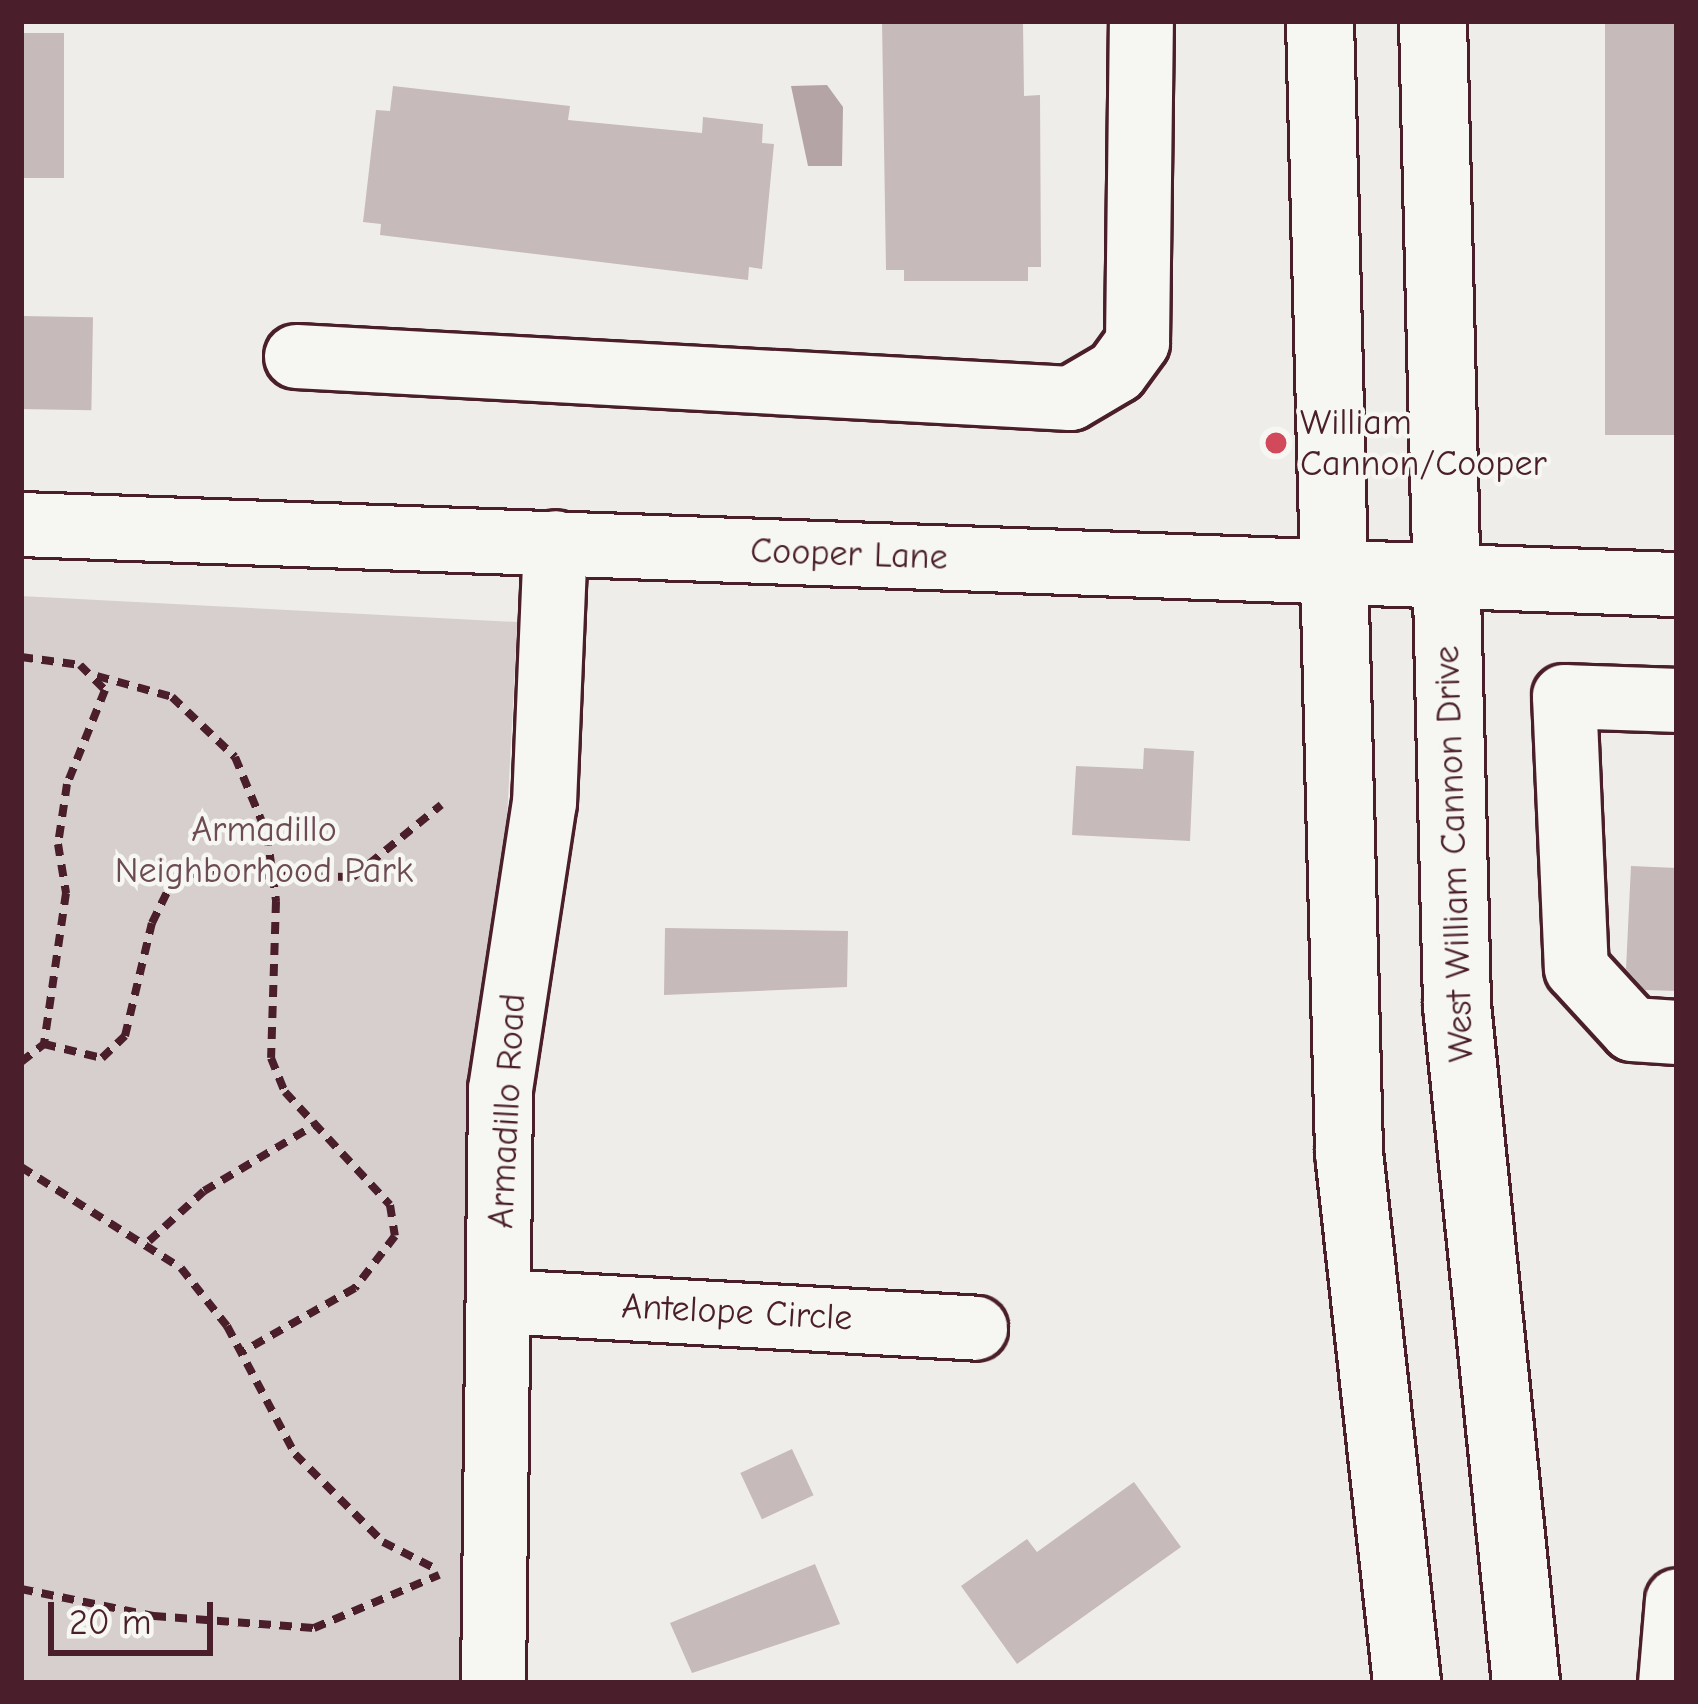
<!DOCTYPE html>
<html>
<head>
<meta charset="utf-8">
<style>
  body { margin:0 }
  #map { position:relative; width:1698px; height:1704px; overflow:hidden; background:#efedea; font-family:"Comic Neue",sans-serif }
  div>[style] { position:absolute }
  .green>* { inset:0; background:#d7cfce; transform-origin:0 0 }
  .water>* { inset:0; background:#b4a4a5 }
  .building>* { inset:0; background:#c6babb; transform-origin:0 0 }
  .path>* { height:8px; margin-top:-4px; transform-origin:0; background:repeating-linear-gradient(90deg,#4a1f2b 0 12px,transparent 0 21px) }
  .roads { filter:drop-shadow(3px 0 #4a1f2b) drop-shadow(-3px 0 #4a1f2b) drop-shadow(0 3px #4a1f2b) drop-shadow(0 -3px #4a1f2b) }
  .minor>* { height:63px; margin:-31.5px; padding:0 31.5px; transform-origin:31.5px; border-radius:31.5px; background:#f6f6f2 }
  .major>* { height:66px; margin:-33px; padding:0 33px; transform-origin:33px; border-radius:33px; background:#f6f6f2 }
  .dots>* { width:33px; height:33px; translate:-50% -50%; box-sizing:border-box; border:6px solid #f6f6f2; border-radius:50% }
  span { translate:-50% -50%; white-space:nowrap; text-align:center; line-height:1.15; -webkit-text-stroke:9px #f6f6f2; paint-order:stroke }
  .poi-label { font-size:36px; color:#4a1f2b }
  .left { translate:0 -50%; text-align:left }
  .street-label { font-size:36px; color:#4a1f2b }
  .park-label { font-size:36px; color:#6d4b54 }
  .frame { position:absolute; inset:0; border:24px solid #4a1f2b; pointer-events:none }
  .scale { position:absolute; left:48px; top:1602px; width:165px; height:54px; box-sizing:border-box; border:6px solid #4a1f2b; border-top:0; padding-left:15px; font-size:36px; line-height:42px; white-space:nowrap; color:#4a1f2b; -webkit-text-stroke:9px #f6f6f2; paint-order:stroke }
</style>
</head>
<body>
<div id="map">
  <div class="green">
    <div style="left:21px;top:596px;width:497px;height:1087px;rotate:3deg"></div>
  </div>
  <div class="water">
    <div style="clip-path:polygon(827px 85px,843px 107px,842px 166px,808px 166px,791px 86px)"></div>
  </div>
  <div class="building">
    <div style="clip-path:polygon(882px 21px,1023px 21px,1024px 96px,1040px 95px,1041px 267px,1028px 267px,1028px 281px,904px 281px,904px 270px,886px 270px)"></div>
    <div style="left:1605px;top:21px;width:72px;height:414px"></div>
    <div style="left:21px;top:33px;width:43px;height:145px"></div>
    <div style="clip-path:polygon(393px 86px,570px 106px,568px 120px,702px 133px,703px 117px,763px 124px,762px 143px,774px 144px,762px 269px,749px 267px,748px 280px,380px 235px,381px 224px,363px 222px,376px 110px,390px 111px)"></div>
    <div style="left:21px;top:316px;width:72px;height:93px;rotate:1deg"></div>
    <div style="clip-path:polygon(1144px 748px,1194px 751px,1190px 841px,1072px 835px,1076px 766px,1143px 769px)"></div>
    <div style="clip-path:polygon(1631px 866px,1677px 868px,1677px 991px,1645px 990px,1626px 969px)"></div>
    <div style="clip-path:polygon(665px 928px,848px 931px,847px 987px,664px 995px)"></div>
    <div style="left:792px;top:1449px;width:51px;height:57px;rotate:65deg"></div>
    <div style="clip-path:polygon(1134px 1482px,1181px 1547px,1017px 1664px,961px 1586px,1027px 1539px,1037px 1552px)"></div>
    <div style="clip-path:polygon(815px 1564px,840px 1624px,692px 1673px,670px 1623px)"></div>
  </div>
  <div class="path">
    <div style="left:21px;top:657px;width:60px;rotate:7.7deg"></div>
    <div style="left:80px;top:665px;width:35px;rotate:45deg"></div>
    <div style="left:105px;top:690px;width:101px;rotate:112deg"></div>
    <div style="left:67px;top:784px;width:61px;rotate:98.5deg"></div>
    <div style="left:58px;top:844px;width:50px;rotate:80.7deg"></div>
    <div style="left:66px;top:893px;width:153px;rotate:98.3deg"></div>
    <div style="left:97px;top:676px;width:78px;rotate:15.6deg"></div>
    <div style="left:172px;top:697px;width:87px;rotate:43.6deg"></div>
    <div style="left:235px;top:757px;width:83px;rotate:67.4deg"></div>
    <div style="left:267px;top:834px;width:68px;rotate:82.3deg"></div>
    <div style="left:276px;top:901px;width:157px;rotate:91.8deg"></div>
    <div style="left:271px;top:1058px;width:37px;rotate:68deg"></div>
    <div style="left:285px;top:1092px;width:154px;rotate:47.1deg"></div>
    <div style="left:390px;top:1205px;width:31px;rotate:81deg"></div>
    <div style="left:395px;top:1236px;width:66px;rotate:127.6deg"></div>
    <div style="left:355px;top:1288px;width:130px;rotate:150.5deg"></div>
    <div style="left:21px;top:1062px;width:29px;rotate:-38deg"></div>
    <div style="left:44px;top:1044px;width:60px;rotate:13.6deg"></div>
    <div style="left:102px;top:1058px;width:32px;rotate:-44deg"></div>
    <div style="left:125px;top:1036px;width:116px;rotate:-76.6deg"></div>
    <div style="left:152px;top:923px;width:37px;rotate:-64deg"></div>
    <div style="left:168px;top:890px;width:28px;rotate:-35deg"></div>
    <div style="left:191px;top:874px;width:162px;rotate:1.1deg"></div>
    <div style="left:353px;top:877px;width:114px;rotate:-39.3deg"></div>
    <div style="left:21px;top:1167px;width:189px;rotate:32.3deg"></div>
    <div style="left:181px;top:1268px;width:74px;rotate:51.6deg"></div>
    <div style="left:227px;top:1326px;width:145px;rotate:62deg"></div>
    <div style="left:295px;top:1454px;width:124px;rotate:45deg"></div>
    <div style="left:383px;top:1542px;width:57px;rotate:27deg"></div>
    <div style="left:149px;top:1241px;width:74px;rotate:-42.3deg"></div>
    <div style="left:204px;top:1191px;width:133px;rotate:-30.8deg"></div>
    <div style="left:21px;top:1589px;width:136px;rotate:11.5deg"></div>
    <div style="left:154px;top:1616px;width:160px;rotate:4.3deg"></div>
    <div style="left:314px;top:1628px;width:136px;rotate:-23deg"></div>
  </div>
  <div class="roads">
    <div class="minor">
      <div style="left:296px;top:356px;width:775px;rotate:3.11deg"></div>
      <div style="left:1070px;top:398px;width:53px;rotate:-30.4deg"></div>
      <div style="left:1116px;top:371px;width:36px;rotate:-54deg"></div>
      <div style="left:1137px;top:342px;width:321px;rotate:-89.3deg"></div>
      <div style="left:21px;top:524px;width:1657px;rotate:2.08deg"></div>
      <div style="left:1677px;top:700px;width:113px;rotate:-178deg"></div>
      <div style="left:1564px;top:696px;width:272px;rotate:87.5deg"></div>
      <div style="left:1576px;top:968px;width:83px;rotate:47.4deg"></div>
      <div style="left:1632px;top:1029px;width:45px;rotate:3.8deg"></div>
      <div style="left:499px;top:1301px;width:477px;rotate:3.2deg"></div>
      <div style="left:493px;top:1683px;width:594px;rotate:-89.32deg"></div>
      <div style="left:500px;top:1089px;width:289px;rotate:-81.3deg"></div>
      <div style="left:544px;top:803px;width:261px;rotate:-87.6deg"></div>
      <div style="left:1670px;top:1683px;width:83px;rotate:-85.2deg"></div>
    </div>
    <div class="major">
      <div style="left:1320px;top:21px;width:1132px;rotate:88.53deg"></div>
      <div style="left:1349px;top:1153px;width:533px;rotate:83.75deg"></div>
      <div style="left:1433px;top:21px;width:985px;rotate:88.6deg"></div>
      <div style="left:1457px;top:1006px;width:681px;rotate:84.18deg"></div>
    </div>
  </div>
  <div class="dots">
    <div style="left:1276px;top:443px;background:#d1495b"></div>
  </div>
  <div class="poi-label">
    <span class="left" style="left:1300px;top:443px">William<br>Cannon/Cooper</span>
  </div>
  <div class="street-label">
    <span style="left:849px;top:554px;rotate:2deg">Cooper Lane</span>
    <span style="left:1454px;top:854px;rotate:-92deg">West William Cannon Drive</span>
    <span style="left:507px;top:1111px;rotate:-87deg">Armadillo Road</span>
    <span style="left:737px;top:1312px;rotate:3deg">Antelope Circle</span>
  </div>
  <div class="park-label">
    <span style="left:264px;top:850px">Armadillo<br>Neighborhood Park</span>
  </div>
  <div class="frame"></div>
  <div class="scale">20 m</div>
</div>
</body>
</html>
